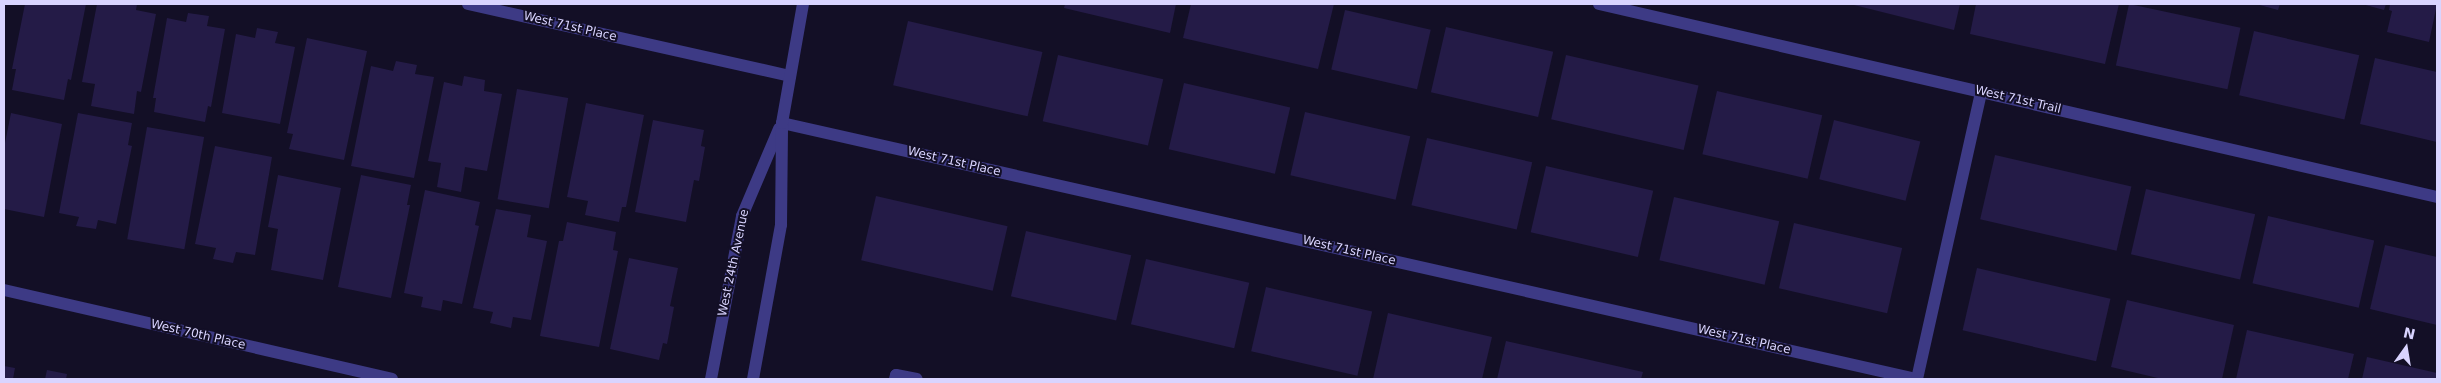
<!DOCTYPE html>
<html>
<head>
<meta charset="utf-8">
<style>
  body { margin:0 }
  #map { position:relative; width:2441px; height:383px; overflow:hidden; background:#130f26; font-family:"DejaVu Sans",sans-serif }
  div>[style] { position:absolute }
  .building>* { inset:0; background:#241b47; transform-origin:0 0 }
  .minor>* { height:12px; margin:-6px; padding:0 6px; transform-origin:6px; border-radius:6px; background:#3d3a85 }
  span { translate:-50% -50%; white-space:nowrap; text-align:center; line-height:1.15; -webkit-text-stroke:4px #130f26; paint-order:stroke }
  .street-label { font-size:12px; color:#d9d4ff }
  .frame { position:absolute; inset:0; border:5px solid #d9d4ff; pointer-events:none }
  .north { position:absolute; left:2381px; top:323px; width:50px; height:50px; -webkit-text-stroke:4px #130f26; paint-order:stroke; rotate:13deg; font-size:14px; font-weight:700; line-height:20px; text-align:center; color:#d9d4ff }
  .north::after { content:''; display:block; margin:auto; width:18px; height:22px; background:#d9d4ff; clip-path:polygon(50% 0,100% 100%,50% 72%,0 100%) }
</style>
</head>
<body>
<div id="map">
  <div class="building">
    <div style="clip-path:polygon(25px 4px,86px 4px,71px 80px,68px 79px,64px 100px,12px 90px,16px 69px,12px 69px)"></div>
    <div style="clip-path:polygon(97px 4px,137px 4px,136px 10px,156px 14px,141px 92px,137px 91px,134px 114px,91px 106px,95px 84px,82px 82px)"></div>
    <div style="clip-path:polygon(1065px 4px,1176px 4px,1170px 33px,1064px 8px)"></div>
    <div style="clip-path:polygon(1191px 4px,1334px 4px,1318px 69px,1183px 38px)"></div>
    <div style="clip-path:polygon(1850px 4px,1960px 4px,1954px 30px)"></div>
    <div style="clip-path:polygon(1976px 4px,2119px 4px,2105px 64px,1970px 34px)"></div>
    <div style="left:2129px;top:4px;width:114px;height:63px;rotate:12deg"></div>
    <div style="clip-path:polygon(2256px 4px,2280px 4px,2278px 10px)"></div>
    <div style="clip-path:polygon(2362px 4px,2386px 4px,2384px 10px)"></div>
    <div style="clip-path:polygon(2390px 4px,2437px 4px,2429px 42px,2387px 32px,2392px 11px,2389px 10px)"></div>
    <div style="left:1345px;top:10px;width:88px;height:61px;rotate:13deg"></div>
    <div style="clip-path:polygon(188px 13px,209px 16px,207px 26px,225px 29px,211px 107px,208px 106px,205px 122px,154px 112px,156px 98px,153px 98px,167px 18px,186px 22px)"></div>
    <div style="left:908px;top:21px;width:138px;height:66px;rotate:13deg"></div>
    <div style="left:1446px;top:27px;width:110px;height:67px;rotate:13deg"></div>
    <div style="clip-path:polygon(257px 28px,278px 32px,275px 43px,295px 47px,280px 124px,222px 113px,236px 34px,255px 38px)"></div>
    <div style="left:2254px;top:31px;width:108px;height:66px;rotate:13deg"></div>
    <div style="clip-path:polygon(307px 38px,367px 51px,344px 160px,289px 149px,293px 134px,287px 133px)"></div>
    <div style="left:1058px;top:55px;width:108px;height:68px;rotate:13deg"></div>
    <div style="left:1566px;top:55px;width:136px;height:66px;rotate:13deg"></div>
    <div style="clip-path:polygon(2375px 58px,2437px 72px,2437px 142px,2360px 124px)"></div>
    <div style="clip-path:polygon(396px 61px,417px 65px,415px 74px,434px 77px,414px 178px,351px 166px,371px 66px,393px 71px)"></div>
    <div style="clip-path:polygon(464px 76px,485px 80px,484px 91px,502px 94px,487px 171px,465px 167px,461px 192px,437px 187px,441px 163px,428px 161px,444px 82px,462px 86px)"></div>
    <div style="left:1184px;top:83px;width:109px;height:68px;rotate:13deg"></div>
    <div style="left:517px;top:89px;width:52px;height:112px;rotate:10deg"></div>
    <div style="left:1717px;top:91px;width:108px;height:65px;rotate:13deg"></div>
    <div style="clip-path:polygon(586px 103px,644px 115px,626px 207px,622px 207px,619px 222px,585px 215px,588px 201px,567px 197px)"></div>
    <div style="left:1305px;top:112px;width:108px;height:65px;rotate:13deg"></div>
    <div style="clip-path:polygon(11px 113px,62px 124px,44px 217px,4px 209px,4px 148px)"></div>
    <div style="clip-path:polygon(78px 113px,132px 123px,128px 145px,132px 146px,116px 224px,98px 220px,96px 229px,76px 226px,79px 217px,59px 213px)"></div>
    <div style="clip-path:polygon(653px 120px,704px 130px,701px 146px,705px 147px,699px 181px,694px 180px,686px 222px,635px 212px)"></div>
    <div style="left:1834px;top:120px;width:89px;height:61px;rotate:14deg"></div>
    <div style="left:147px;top:127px;width:58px;height:114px;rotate:10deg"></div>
    <div style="left:1427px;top:138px;width:108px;height:69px;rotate:13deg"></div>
    <div style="clip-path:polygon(215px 146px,272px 157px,255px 255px,236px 252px,233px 263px,213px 259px,216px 248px,195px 244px)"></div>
    <div style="left:1995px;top:155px;width:140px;height:66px;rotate:13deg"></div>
    <div style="left:1546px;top:166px;width:110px;height:68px;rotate:13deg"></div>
    <div style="clip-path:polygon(278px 175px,341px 188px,323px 280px,271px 270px,278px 229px,268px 227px)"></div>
    <div style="clip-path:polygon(361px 175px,411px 185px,407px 205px,410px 205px,391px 298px,338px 287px)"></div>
    <div style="left:2146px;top:189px;width:112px;height:67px;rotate:13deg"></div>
    <div style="clip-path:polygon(425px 190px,480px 202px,475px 225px,479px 226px,462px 304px,443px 300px,441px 311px,421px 307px,423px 297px,404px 293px)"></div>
    <div style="left:876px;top:196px;width:135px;height:66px;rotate:13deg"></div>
    <div style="left:1674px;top:197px;width:108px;height:65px;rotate:13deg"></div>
    <div style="clip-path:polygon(496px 209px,531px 215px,527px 237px,547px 241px,531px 320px,513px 317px,511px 328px,490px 323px,493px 312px,473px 308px)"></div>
    <div style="left:2268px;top:216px;width:109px;height:69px;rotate:13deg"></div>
    <div style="clip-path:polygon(567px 222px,616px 232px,613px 250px,618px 251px,599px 347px,540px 336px,559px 241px,563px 241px)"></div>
    <div style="left:1794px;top:223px;width:111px;height:67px;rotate:13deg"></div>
    <div style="left:1026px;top:231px;width:108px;height:67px;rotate:13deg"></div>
    <div style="clip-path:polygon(2385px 245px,2437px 257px,2437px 325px,2370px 309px)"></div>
    <div style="clip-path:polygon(629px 258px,678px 268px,670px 306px,674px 307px,667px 344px,663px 343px,659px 360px,610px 349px)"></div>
    <div style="left:1146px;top:259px;width:106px;height:67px;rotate:13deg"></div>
    <div style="left:1977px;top:268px;width:137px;height:64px;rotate:13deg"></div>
    <div style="left:1266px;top:287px;width:109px;height:66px;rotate:13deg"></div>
    <div style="clip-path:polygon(2127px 300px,2234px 325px,2222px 379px,2162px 379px,2111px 367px)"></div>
    <div style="clip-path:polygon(1388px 313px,1492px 337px,1482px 379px,1373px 379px)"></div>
    <div style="clip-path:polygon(2247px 330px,2354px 354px,2348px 379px,2236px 379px)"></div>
    <div style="clip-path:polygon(1506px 341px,1643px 372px,1641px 379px,1497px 379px)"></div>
    <div style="clip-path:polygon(2367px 357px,2437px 373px,2437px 379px,2362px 379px)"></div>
    <div style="clip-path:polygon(4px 366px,15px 368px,13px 379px,4px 379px)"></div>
    <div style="clip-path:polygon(47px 370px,67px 374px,66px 379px,45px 379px)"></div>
  </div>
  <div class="minor">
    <div style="left:468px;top:4px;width:330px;rotate:12.6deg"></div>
    <div style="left:1599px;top:4px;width:860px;rotate:12.97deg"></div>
    <div style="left:782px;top:123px;width:1163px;rotate:12.72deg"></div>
    <div style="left:4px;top:290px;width:398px;rotate:12.9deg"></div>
    <div style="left:711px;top:379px;width:166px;rotate:-79.2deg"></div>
    <div style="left:742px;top:216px;width:95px;rotate:-67deg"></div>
    <div style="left:753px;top:379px;width:157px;rotate:-79.7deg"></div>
    <div style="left:781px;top:225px;width:102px;rotate:-89.4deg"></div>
    <div style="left:782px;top:123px;width:121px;rotate:-80deg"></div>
    <div style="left:895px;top:379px;width:4px;rotate:-76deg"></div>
    <div style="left:896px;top:375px;width:21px;rotate:11deg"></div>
    <div style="left:1917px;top:379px;width:294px;rotate:-77.4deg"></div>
  </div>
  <div class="street-label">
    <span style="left:570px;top:27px;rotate:13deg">West 71st Place</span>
    <span style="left:2018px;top:100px;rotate:13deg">West 71st Trail</span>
    <span style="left:954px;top:162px;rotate:13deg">West 71st Place</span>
    <span style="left:1349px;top:251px;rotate:13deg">West 71st Place</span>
    <span style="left:734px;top:263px;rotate:-78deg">West 24th Avenue</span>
    <span style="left:198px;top:335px;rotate:13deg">West 70th Place</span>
    <span style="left:1744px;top:340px;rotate:13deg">West 71st Place</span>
  </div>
  <div class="frame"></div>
  <div class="north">N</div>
</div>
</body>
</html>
